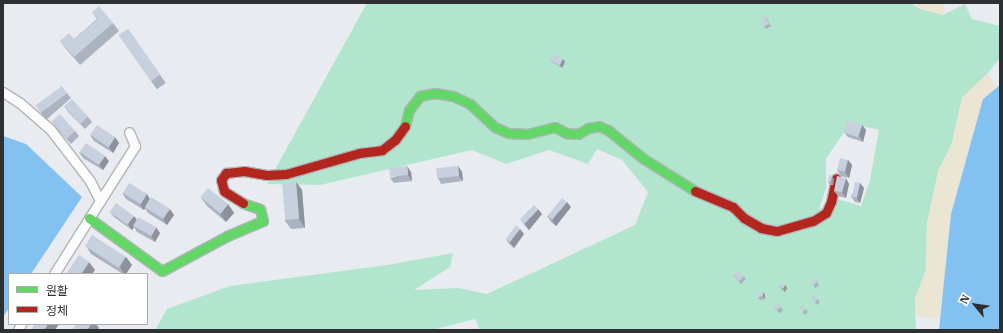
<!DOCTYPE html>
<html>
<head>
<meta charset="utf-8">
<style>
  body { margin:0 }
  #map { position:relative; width:1003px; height:333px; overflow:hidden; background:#e8ecf0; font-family:"IBM Plex Serif","Noto Sans KR",serif }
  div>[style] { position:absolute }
  .green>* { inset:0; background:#b2e5ce }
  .sand>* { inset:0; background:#eae6d3 }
  .water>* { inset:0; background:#82c1f0 }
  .roads { filter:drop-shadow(1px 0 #b2b5b8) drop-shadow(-1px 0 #b2b5b8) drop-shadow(0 1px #b2b5b8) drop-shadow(0 -1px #b2b5b8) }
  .street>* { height:9px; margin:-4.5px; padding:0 4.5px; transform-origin:4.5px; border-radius:4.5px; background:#fcfcfd }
  .fast>* { height:9px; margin:-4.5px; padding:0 4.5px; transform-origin:4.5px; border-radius:4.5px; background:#63d668 }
  .jam>* { height:9px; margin:-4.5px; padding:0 4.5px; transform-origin:4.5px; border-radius:4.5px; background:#b3261e }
  .wall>* { inset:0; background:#aab3bf; transform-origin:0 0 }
  .shaded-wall>* { inset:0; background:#8b929b }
  .building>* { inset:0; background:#c6d0de; transform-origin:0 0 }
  span { translate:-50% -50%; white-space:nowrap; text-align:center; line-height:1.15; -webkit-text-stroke:4px #fff; paint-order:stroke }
  .frame { position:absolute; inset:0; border:4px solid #2d2f32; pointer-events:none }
  .legend { position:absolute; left:8px; top:273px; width:140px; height:52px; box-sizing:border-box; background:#fff; border:1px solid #abacad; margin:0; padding:5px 7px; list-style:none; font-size:12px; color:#2d2f32 }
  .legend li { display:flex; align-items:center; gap:8px; height:20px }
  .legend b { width:20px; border:1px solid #abacad }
  .north { position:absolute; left:955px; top:285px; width:40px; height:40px; -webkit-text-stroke:3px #fff; paint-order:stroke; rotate:299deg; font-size:11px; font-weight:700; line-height:16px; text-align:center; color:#2d2f32 }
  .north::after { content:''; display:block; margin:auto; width:14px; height:18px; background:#2d2f32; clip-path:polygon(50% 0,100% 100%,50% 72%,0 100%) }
</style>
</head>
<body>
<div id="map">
  <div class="green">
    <div style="clip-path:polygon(evenodd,367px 3px,911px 3px,918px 8px,943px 15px,965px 4px,972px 19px,1000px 26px,1000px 58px,988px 73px,962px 98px,952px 143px,938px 172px,927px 223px,926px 270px,915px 299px,916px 330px,480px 330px,475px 319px,432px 330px,155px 330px,167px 309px,230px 286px,387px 265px,453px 253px,450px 267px,414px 290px,459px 288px,487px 294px,635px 225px,648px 192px,622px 160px,597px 149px,588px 164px,549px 150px,506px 164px,472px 150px,320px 185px,267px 184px,367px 3px,850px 123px,879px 130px,870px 180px,861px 206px,837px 199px,819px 210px,826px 188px,826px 159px,850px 123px)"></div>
  </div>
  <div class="sand">
    <div style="clip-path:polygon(911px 3px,945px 3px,943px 15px,918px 8px)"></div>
    <div style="clip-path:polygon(988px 73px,996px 88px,983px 99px,951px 214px,940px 319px,917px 316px,915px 299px,926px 270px,927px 223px,938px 172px,952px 143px,962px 98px)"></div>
  </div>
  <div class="water">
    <div style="clip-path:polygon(1000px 85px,1000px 330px,939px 330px,951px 214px,983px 99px)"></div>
    <div style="clip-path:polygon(3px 136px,26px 144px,82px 197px,31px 274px,9px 274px,9px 308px,3px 317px)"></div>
  </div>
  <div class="roads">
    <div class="street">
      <div style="left:3px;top:92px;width:20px;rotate:33deg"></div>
      <div style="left:20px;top:103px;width:40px;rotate:41deg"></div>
      <div style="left:50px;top:129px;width:66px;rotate:52.4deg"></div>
      <div style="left:90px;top:181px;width:22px;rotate:63deg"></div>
      <div style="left:100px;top:201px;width:86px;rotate:122.2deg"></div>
      <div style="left:100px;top:201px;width:65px;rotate:-57.5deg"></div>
      <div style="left:135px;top:146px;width:15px;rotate:-113deg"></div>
      <div style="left:18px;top:330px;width:7px;rotate:-63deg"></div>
    </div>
    <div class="fast">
      <div style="left:405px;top:126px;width:16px;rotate:-76deg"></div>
      <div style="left:409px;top:110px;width:18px;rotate:-52deg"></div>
      <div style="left:420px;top:96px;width:14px;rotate:-12deg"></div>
      <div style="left:434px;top:93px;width:19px;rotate:9deg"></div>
      <div style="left:453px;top:96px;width:19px;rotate:25deg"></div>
      <div style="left:470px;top:104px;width:34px;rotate:43deg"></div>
      <div style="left:495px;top:127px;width:14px;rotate:25deg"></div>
      <div style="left:508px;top:133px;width:19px;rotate:3deg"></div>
      <div style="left:527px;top:134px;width:29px;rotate:-14deg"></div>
      <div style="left:555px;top:127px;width:13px;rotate:29deg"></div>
      <div style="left:566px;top:133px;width:12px;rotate:5deg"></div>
      <div style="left:578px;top:134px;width:12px;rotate:-31deg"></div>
      <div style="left:588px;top:128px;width:11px;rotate:-10deg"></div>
      <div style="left:599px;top:126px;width:10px;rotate:24deg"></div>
      <div style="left:608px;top:130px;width:46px;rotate:38.9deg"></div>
      <div style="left:644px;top:159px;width:60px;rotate:32.1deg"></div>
      <div style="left:89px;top:218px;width:90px;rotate:36deg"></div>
      <div style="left:162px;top:271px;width:74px;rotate:-28.3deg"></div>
      <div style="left:227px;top:236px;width:39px;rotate:-23deg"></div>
      <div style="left:263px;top:221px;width:12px;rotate:-104deg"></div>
      <div style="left:260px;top:209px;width:18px;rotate:-161deg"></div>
    </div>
    <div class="jam">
      <div style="left:695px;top:191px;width:41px;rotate:22.8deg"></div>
      <div style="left:733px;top:207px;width:16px;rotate:45deg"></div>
      <div style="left:744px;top:218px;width:20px;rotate:30deg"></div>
      <div style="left:761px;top:228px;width:16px;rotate:11deg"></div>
      <div style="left:777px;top:231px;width:37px;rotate:-16deg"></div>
      <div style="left:813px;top:221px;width:15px;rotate:-32deg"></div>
      <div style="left:826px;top:213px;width:12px;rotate:-66deg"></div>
      <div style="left:831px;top:202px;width:24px;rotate:-78deg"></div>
      <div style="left:243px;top:203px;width:22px;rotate:-148deg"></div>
      <div style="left:224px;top:191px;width:11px;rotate:-105deg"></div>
      <div style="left:221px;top:180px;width:9px;rotate:-54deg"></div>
      <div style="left:226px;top:173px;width:18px;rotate:-6deg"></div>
      <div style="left:244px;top:171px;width:23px;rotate:10deg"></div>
      <div style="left:267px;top:175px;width:19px;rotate:-3deg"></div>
      <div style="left:286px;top:174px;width:76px;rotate:-16deg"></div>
      <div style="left:359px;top:153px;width:23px;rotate:-7deg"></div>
      <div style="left:382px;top:150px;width:16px;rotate:-38deg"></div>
      <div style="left:395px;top:140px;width:17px;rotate:-54deg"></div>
    </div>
  </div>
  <div class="wall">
    <div style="clip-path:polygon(92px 12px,113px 23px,119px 31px,80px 65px,66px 49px,60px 41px,74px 39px,97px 19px)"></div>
    <div style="clip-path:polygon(765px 15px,771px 26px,766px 29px,764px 26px)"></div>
    <div style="left:128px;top:29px;width:66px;height:11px;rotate:55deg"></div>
    <div style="clip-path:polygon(550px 60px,565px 62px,562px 68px,552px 62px)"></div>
    <div style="clip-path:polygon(67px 93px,71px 98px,46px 120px,37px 107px)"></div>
    <div style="clip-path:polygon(64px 106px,88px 117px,92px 122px,85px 129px,68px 112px)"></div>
    <div style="clip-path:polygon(52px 121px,75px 131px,79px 136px,71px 144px,56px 127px)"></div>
    <div style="clip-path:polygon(862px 125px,866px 130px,863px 142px,848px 137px,844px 132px)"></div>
    <div style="clip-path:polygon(90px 135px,115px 137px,119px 143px,113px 153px,94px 141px)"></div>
    <div style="clip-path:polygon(79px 152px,109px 161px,103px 170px,83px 158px)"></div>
    <div style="clip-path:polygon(848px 160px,852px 165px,849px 178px,841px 176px,837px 170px)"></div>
    <div style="clip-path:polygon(458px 166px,462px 172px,463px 181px,441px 184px,438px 178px)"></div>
    <div style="clip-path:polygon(411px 172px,412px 181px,394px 183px,390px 178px)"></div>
    <div style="clip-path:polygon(832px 176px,834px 179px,833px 185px,830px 185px,828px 182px)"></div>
    <div style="clip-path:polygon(296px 182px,302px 190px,305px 228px,291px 229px,285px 221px)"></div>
    <div style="clip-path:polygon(860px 183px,864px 188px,860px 203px,855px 202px,851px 196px)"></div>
    <div style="clip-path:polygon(849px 184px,846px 198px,838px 196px,834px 191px)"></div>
    <div style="clip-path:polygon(122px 193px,147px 194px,150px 199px,174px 215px,167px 225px,148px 213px,145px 208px,144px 210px,126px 199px)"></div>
    <div style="clip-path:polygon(201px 198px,228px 204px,234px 213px,226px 222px,207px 206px)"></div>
    <div style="clip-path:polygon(571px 207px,556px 226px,551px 222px,547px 216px)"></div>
    <div style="clip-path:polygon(110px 212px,137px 220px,160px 233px,155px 242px,137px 232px,134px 227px,132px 230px,114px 217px)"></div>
    <div style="clip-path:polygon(542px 214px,529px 230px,525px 226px,521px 220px)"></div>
    <div style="clip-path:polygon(520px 229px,524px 234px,514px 248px,509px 244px,506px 239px)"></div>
    <div style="clip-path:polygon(86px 246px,126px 257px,132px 265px,126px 274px,123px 274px,91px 254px)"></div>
    <div style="clip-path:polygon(733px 275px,744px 276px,746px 279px,741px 284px)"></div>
    <div style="clip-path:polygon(816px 279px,819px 286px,815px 288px,813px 285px)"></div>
    <div style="clip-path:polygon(785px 285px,787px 288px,785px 292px,781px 289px,779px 286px)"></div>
    <div style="clip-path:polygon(765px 295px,765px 299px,760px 300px,758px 297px)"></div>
    <div style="clip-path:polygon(812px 298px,818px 299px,820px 302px,817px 305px)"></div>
    <div style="left:778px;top:304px;width:8px;height:5px;rotate:50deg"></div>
    <div style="clip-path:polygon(803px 305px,808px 312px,805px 315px,800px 308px)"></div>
  </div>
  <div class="shaded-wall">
    <div style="clip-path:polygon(563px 59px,565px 62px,562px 68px,560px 65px)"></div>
    <div style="clip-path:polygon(862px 125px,866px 130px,863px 142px,859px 136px)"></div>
    <div style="clip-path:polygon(115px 137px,119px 143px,113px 153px,109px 147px)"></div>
    <div style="clip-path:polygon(105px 156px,109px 161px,103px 170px,99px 165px)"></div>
    <div style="clip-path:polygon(848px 160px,852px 165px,849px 178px,845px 172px)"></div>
    <div style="clip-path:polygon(407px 166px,411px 172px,412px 181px,408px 175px)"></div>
    <div style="clip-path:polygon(458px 166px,462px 172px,463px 181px,459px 176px)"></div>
    <div style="clip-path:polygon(832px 176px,834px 179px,833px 185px,831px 182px)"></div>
    <div style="clip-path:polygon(846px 178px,849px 184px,846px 198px,842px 192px)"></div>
    <div style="clip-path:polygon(296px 182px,302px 190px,305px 228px,299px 219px)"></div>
    <div style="clip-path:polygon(860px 183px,864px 188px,860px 203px,856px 197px)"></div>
    <div style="clip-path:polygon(147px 194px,150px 200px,144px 210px,140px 205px)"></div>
    <div style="clip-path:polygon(567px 202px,571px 207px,556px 226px,552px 220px)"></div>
    <div style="clip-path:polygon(228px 204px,234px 213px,226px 222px,220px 214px)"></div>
    <div style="clip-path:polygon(170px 209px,174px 215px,167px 225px,163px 219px)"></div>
    <div style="clip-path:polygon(538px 209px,542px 214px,529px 230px,525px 224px)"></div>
    <div style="clip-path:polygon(134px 216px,138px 221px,133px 226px,134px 227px,132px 230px,128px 224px)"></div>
    <div style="clip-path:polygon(156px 227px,160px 233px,155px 242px,151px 236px)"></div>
    <div style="clip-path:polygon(520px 229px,524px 234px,514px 248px,510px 242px)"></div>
    <div style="clip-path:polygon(126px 257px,132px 265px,126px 274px,124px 274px,120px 267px)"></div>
    <div style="clip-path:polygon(89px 262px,95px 270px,92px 274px,81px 274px)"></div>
    <div style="clip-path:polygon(785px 285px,787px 288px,785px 292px,783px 289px)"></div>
    <div style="clip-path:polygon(763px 292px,765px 295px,765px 299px,763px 296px)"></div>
    <div style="clip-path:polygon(48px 324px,59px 324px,55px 330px,44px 330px)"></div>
    <div style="clip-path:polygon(91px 324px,96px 324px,99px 328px,98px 330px,87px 330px)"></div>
  </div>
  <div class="building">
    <div style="clip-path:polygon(99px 6px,113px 23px,74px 57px,60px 41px,69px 33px,74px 39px,98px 19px,92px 12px)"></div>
    <div style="left:765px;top:15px;width:10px;height:5px;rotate:66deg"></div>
    <div style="left:128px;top:29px;width:56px;height:11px;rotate:55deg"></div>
    <div style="left:553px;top:54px;width:11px;height:7px;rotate:27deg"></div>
    <div style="left:62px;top:86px;width:9px;height:33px;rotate:54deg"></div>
    <div style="left:72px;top:99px;width:24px;height:11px;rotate:48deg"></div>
    <div style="left:60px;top:114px;width:23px;height:11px;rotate:49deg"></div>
    <div style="left:848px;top:120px;width:15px;height:13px;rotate:20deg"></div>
    <div style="left:97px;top:125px;width:22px;height:12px;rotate:34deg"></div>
    <div style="left:86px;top:143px;width:23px;height:11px;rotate:34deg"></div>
    <div style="left:840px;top:158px;width:8px;height:12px;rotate:14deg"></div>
    <div style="left:407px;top:166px;width:9px;height:18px;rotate:84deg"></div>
    <div style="left:458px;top:166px;width:10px;height:22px;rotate:84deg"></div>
    <div style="clip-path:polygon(829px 175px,832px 176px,831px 182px,828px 182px)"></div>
    <div style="clip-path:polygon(837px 176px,846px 178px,842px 192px,834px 191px)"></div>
    <div style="left:296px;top:182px;width:37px;height:14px;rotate:85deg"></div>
    <div style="left:855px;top:182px;width:5px;height:15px;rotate:11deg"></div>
    <div style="left:129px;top:183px;width:21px;height:12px;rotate:31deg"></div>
    <div style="left:208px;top:188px;width:26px;height:12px;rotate:39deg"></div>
    <div style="left:151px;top:197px;width:22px;height:12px;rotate:32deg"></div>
    <div style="left:562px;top:198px;width:6px;height:23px;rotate:39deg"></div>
    <div style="left:116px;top:203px;width:22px;height:11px;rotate:36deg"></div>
    <div style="left:534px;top:205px;width:6px;height:20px;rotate:45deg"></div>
    <div style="left:138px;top:217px;width:21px;height:10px;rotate:29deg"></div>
    <div style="clip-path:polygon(516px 225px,520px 229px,510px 242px,506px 239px)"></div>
    <div style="left:92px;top:235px;width:40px;height:13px;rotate:33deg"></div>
    <div style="clip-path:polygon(79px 255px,89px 262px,81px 274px,66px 274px)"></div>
    <div style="clip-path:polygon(737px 270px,744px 276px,739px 281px,733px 275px)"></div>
    <div style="clip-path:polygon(816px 279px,817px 283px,813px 285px,811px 281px)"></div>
    <div style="clip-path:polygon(781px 283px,785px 285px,783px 289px,779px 286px)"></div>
    <div style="clip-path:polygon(763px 292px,763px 296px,758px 297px,758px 293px)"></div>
    <div style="clip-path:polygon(815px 295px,818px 299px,815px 302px,812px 298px)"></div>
    <div style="clip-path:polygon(778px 304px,781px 307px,777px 310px,774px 307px)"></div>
    <div style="clip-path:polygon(803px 305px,806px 309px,803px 312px,800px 308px)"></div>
    <div style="clip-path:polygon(35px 324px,48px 324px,44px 330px,35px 330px,32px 328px)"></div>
    <div style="clip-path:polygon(76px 324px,91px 324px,87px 330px,72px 330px)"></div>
  </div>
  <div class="frame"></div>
  <ul class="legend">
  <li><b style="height:5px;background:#63d668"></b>원활</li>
  <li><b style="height:5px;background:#b3261e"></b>정체</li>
  </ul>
  <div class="north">N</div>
</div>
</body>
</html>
